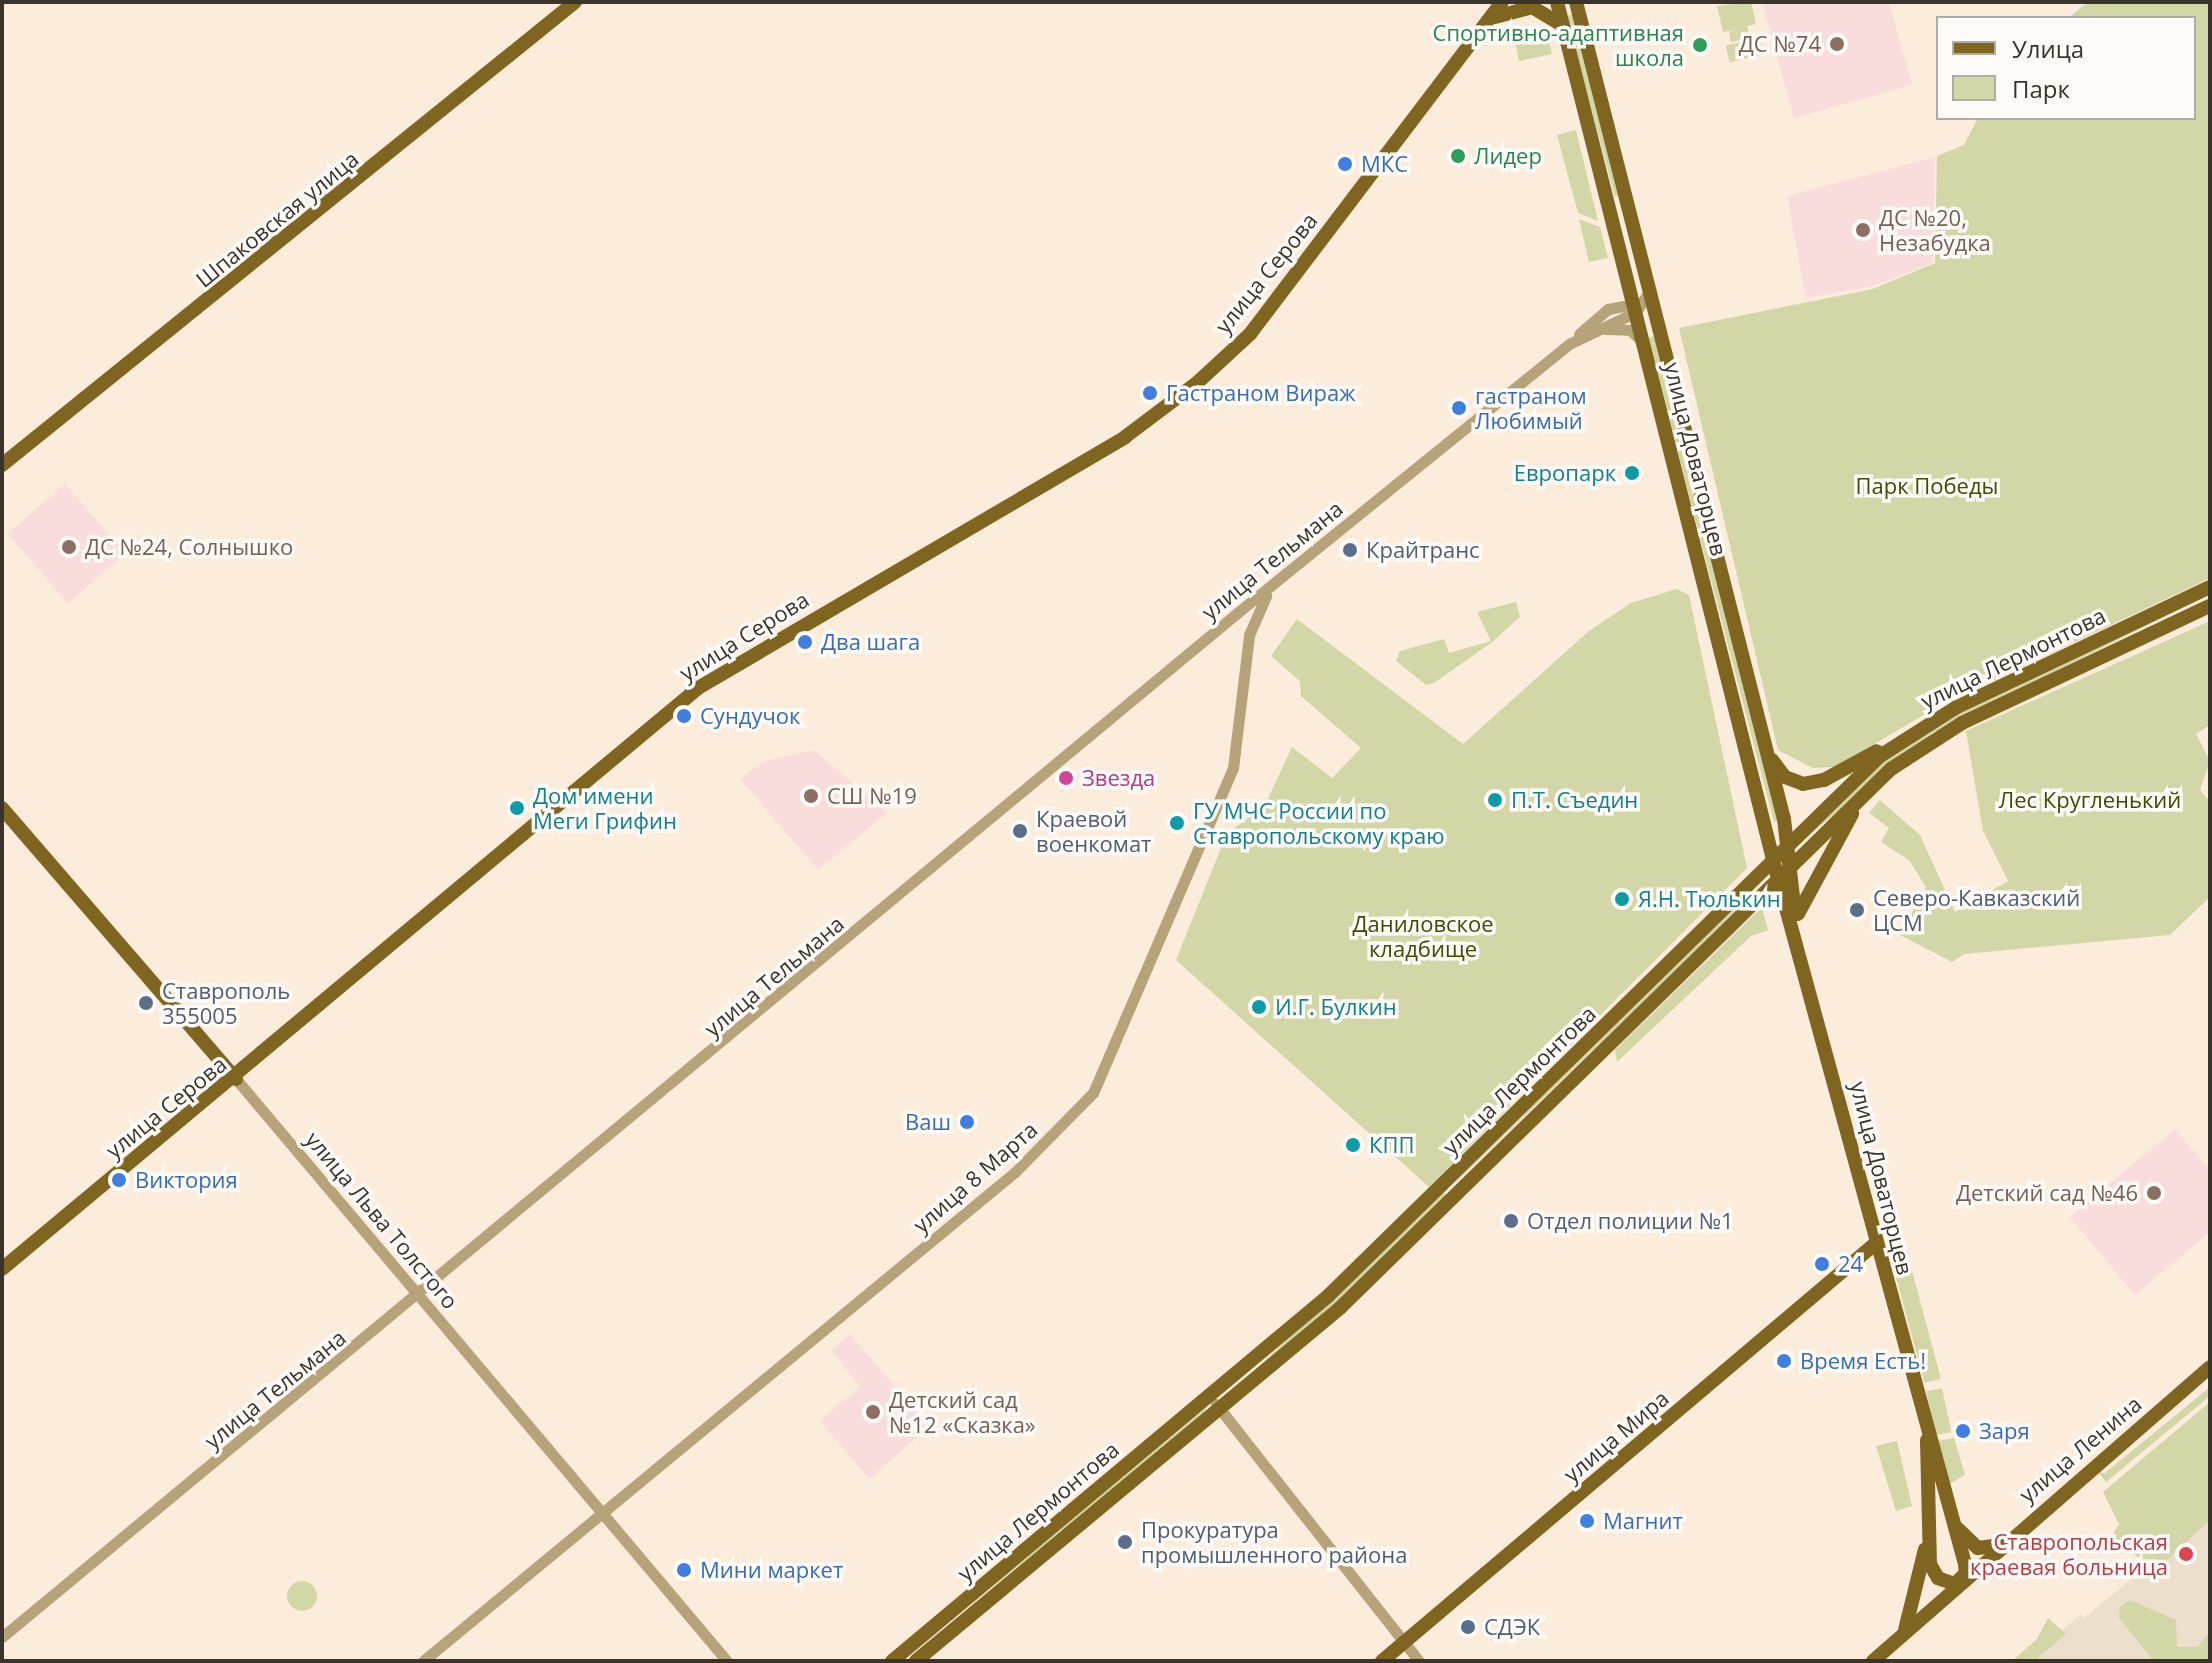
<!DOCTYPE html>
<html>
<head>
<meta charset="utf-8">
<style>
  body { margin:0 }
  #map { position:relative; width:2212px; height:1663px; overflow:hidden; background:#fcecdb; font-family:"Open Sans",sans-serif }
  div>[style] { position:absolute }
  .education>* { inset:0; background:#f8dddc; transform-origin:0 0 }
  .medical>* { inset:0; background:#ece0cc }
  .green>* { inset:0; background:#d3d6a7; transform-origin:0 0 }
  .round { border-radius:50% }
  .minor>* { height:11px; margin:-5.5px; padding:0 5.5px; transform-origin:5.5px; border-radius:5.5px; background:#b6a37a }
  .major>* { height:14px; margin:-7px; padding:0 7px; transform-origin:7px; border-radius:7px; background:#806521 }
  .dots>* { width:22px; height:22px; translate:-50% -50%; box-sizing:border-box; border:4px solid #fffbf8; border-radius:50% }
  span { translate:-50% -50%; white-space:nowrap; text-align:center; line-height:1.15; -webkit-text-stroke:7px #fffbf8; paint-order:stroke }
  .leisure-label { font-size:22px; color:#27864d }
  .right { translate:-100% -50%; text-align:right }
  .left { translate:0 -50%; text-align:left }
  .education-label { font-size:22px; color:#785e54 }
  .shop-label { font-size:22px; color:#366cbe }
  .street-label { font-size:22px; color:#3a342d }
  .culture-label { font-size:22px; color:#0d838f }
  .park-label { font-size:22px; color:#474803 }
  .service-label { font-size:22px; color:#4e5e75 }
  .hotel-label { font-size:22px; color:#b23c85 }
  .health-label { font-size:22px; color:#be3a42 }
  .frame { position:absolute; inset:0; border:4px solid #3a342d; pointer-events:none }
  .legend { position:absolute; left:1936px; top:16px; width:260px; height:104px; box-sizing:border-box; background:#fffbf8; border:2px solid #b0aba7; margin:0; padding:10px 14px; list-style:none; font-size:24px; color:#3a342d }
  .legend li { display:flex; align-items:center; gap:16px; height:40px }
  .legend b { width:40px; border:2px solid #b0aba7 }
</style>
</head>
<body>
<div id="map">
  <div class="education">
    <div style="clip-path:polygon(1762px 2px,1889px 2px,1912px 85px,1794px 118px)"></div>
    <div style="clip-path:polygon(1935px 157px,1933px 263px,1873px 286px,1806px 298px,1787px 196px)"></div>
    <div style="left:65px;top:484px;width:92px;height:76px;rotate:49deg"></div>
    <div style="clip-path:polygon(814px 750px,887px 813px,818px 870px,740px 779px,764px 761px)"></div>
    <div style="clip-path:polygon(2175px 1129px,2210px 1170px,2210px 1232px,2135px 1295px,2070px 1217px)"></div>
    <div style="clip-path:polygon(850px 1334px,929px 1427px,869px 1479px,820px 1421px,860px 1386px,831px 1350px)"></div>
  </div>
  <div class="medical">
    <div style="clip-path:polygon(2210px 1514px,2210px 1661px,2026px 1661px,2081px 1614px,2084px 1618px)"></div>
  </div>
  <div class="green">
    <div style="clip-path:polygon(1751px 2px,1756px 24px,1747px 26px,1750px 38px,1731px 42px,1729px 32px,1734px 30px,1723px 32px,1717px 6px)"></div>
    <div style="clip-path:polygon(2088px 2px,2210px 2px,2210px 578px,1935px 708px,1836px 767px,1813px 768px,1778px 750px,1679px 328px,1873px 289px,1935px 263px,1937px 156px,1964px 145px,1978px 118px,2194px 118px,2194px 18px,2068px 18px)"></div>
    <div style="clip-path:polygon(1572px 14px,1618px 195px,1615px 197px,1567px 16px)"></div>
    <div style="clip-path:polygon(1512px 26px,1546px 27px,1552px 54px,1519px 61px)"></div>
    <div style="left:1760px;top:38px;width:17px;height:35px;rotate:77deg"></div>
    <div style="clip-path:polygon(1576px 130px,1598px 221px,1578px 213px,1557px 135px)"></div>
    <div style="clip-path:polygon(1579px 219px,1600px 227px,1608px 258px,1589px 262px)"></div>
    <div style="clip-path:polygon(1654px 336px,1778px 820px,1774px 822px,1648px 338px)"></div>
    <div style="clip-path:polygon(1677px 589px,1689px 595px,1747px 868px,1429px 1187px,1176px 960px,1227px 833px,1264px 807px,1292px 747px,1332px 778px,1361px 748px,1301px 696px,1300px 681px,1271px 656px,1297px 619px,1463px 744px,1589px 631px,1631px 603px)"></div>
    <div style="clip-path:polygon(2210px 594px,1932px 733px,1807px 837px,1884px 761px,1958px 714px)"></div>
    <div style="clip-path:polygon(1516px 602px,1520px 617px,1492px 642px,1434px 683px,1426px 685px,1396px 661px,1400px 651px,1444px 639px,1449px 653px,1491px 641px,1477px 612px)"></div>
    <div style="clip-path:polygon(2210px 621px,2210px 725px,2196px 734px,2210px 761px,2200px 790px,2210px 802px,2210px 897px,2170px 935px,1964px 954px,1952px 962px,1900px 935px,1926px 887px,1909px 860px,1881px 842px,1889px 828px,1869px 813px,1880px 800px,1920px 835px,1955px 912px,2008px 881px,1983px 831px,1966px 731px)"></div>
    <div style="clip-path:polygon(1752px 889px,1756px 893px,1456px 1182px,1456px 1181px)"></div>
    <div style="clip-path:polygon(1762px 907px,1768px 930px,1751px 936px,1617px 1062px,1615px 1050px)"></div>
    <div style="clip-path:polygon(1444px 1192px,1447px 1196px,1335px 1305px,1223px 1400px)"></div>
    <div style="left:1908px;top:1256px;width:127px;height:17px;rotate:75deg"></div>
    <div style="clip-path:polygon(2210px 1387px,2210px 1396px,2106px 1482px,2098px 1472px,2105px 1473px)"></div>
    <div style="left:1942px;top:1388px;width:45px;height:16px;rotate:78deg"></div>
    <div style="clip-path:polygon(2210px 1402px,2210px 1520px,2155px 1571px,2112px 1536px,2119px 1524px,2103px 1492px)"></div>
    <div style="clip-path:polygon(1205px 1409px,1209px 1413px,900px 1661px)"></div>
    <div style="clip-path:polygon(1954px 1438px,1965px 1475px,1948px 1485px,1938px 1441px)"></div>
    <div style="clip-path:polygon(1897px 1441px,1912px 1506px,1896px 1511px,1876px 1446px)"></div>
    <div class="round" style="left:287px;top:1581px;width:30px;height:30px"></div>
    <div style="clip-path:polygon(2130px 1600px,2176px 1620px,2177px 1647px,2197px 1647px,2210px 1632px,2210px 1661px,2154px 1661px,2119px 1618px,2120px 1607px)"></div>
    <div style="clip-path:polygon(2048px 1618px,2066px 1634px,2034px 1661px,2012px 1661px,2037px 1639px)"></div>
  </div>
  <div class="minor">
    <div style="left:1605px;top:329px;width:25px;rotate:2deg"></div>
    <div style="left:1630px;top:330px;width:18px;rotate:43deg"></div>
    <div style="left:1579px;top:334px;width:38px;rotate:-41deg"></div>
    <div style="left:1608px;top:309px;width:32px;rotate:-11deg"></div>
    <div style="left:236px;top:1079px;width:761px;rotate:49.85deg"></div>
    <div style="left:1216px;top:1404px;width:328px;rotate:51.7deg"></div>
    <div style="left:2px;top:1637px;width:1604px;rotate:-39.66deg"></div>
    <div style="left:1237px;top:613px;width:429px;rotate:-39deg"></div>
    <div style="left:1571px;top:343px;width:72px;rotate:-25.5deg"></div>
    <div style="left:1636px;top:312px;width:25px;rotate:-58deg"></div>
    <div style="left:423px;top:1661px;width:768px;rotate:-39.56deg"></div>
    <div style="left:1015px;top:1172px;width:111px;rotate:-45.4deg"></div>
    <div style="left:1093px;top:1093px;width:354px;rotate:-66.7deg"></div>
    <div style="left:1233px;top:768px;width:134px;rotate:-83.1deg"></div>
    <div style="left:1249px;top:635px;width:43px;rotate:-66.4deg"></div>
  </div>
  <div class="major">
    <div style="left:1557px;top:2px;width:904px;rotate:75.86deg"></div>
    <div style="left:1778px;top:879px;width:710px;rotate:74.73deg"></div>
    <div style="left:1965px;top:1564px;width:9px;rotate:84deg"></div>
    <div style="left:1966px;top:1573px;width:16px;rotate:135deg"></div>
    <div style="left:1955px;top:1584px;width:18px;rotate:-161deg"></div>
    <div style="left:1938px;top:1578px;width:16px;rotate:-120deg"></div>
    <div style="left:1930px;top:1564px;width:124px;rotate:-91.4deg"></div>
    <div style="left:1576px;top:2px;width:843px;rotate:75.72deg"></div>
    <div style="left:1784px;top:819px;width:88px;rotate:83.4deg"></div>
    <div style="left:1495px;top:17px;width:38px;rotate:-15deg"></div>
    <div style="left:1532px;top:7px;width:35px;rotate:31deg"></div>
    <div style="left:2px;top:465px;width:737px;rotate:-38.94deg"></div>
    <div style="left:1772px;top:760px;width:21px;rotate:53deg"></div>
    <div style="left:1785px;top:777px;width:19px;rotate:21deg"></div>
    <div style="left:1803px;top:784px;width:21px;rotate:-11deg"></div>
    <div style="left:1824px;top:780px;width:60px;rotate:-28.7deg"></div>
    <div style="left:2px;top:808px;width:358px;rotate:49.2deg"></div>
    <div style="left:1798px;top:914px;width:114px;rotate:-61.6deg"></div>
    <div style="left:2px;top:1269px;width:907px;rotate:-39.85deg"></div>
    <div style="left:698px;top:688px;width:495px;rotate:-30.4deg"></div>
    <div style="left:1125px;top:437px;width:91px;rotate:-37deg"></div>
    <div style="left:1198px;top:382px;width:71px;rotate:-42.7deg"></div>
    <div style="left:1250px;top:334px;width:417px;rotate:-52.8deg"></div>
    <div style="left:1957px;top:1528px;width:29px;rotate:44deg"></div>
    <div style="left:1978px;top:1548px;width:21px;rotate:-8deg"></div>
    <div style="left:1905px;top:1630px;width:83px;rotate:-76.1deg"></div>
    <div style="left:892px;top:1661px;width:569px;rotate:-39.93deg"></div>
    <div style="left:1328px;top:1296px;width:772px;rotate:-44.37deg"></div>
    <div style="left:1880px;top:756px;width:89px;rotate:-32.6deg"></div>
    <div style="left:1955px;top:708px;width:282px;rotate:-25.4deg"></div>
    <div style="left:916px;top:1661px;width:552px;rotate:-39.78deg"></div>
    <div style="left:1340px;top:1308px;width:771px;rotate:-44.37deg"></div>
    <div style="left:1891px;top:769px;width:85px;rotate:-32.9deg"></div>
    <div style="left:1962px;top:723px;width:274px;rotate:-25.3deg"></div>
    <div style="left:1382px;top:1661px;width:647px;rotate:-40.24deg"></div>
    <div style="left:1873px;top:1661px;width:447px;rotate:-41.1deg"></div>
  </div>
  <div class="dots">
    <div style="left:1837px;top:44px;background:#8d6e63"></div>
    <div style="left:1700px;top:45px;background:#2e9e5b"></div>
    <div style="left:1458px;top:156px;background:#2e9e5b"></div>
    <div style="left:1345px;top:164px;background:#3f7fe0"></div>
    <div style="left:1863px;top:230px;background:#8d6e63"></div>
    <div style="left:1150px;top:393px;background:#3f7fe0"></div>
    <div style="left:1459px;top:408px;background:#3f7fe0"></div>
    <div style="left:1632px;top:473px;background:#0f9aa8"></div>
    <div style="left:69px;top:547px;background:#8d6e63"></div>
    <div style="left:1350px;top:550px;background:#5c6f8a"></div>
    <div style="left:805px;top:642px;background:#3f7fe0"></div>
    <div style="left:684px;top:716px;background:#3f7fe0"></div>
    <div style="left:1066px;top:778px;background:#d1479c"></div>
    <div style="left:811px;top:796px;background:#8d6e63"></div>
    <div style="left:1495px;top:800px;background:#0f9aa8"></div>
    <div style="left:517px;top:808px;background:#0f9aa8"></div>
    <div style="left:1177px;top:823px;background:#0f9aa8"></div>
    <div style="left:1020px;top:831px;background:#5c6f8a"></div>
    <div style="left:1622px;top:899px;background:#0f9aa8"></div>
    <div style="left:1857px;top:910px;background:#5c6f8a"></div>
    <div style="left:146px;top:1003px;background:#5c6f8a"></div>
    <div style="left:1259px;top:1007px;background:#0f9aa8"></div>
    <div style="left:967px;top:1122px;background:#3f7fe0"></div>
    <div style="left:1353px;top:1145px;background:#0f9aa8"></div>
    <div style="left:119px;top:1180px;background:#3f7fe0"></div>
    <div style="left:2154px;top:1193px;background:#8d6e63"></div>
    <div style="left:1511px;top:1221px;background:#5c6f8a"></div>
    <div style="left:1822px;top:1264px;background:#3f7fe0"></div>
    <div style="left:1784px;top:1361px;background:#3f7fe0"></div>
    <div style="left:873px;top:1412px;background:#8d6e63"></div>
    <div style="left:1963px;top:1431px;background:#3f7fe0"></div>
    <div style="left:1587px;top:1521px;background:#3f7fe0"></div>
    <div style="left:1125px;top:1542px;background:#5c6f8a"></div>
    <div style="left:2186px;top:1554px;background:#e0444e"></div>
    <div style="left:684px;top:1570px;background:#3f7fe0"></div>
    <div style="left:1468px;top:1627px;background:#5c6f8a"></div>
  </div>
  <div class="leisure-label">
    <span class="right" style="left:1684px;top:45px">Спортивно-адаптивная<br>школа</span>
    <span class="left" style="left:1474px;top:156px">Лидер</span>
  </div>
  <div class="education-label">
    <span class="right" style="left:1821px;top:44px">ДС №74</span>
    <span class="left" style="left:1879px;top:230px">ДС №20,<br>Незабудка</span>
    <span class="left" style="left:85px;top:547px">ДС №24, Солнышко</span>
    <span class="left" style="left:827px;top:796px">СШ №19</span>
    <span class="right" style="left:2138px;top:1193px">Детский сад №46</span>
    <span class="left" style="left:889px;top:1412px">Детский сад<br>№12 «Сказка»</span>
  </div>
  <div class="shop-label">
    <span class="left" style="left:1361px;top:164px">МКС</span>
    <span class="left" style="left:1166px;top:393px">Гастраном Вираж</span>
    <span class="left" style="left:1475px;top:408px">гастраном<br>Любимый</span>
    <span class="left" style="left:821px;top:642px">Два шага</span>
    <span class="left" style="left:700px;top:716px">Сундучок</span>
    <span class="right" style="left:951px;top:1122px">Ваш</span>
    <span class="left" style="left:135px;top:1180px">Виктория</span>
    <span class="left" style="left:1838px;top:1264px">24</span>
    <span class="left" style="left:1800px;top:1361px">Время Есть!</span>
    <span class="left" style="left:1979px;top:1431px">Заря</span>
    <span class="left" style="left:1603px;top:1521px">Магнит</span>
    <span class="left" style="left:700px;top:1570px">Мини маркет</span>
  </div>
  <div class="street-label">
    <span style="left:277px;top:219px;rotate:-39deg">Шпаковская улица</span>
    <span style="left:1266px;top:273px;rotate:-51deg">улица Серова</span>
    <span style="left:1696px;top:459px;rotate:76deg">улица Доваторцев</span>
    <span style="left:1272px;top:560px;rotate:-39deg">улица Тельмана</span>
    <span style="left:744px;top:636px;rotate:-32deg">улица Серова</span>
    <span style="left:2013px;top:658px;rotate:-26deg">улица Лермонтова</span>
    <span style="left:774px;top:976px;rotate:-40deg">улица Тельмана</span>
    <span style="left:1519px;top:1080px;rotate:-44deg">улица Лермонтова</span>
    <span style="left:166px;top:1107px;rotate:-39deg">улица Серова</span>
    <span style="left:975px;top:1177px;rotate:-41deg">улица 8 Марта</span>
    <span style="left:1882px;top:1178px;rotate:76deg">улица Доваторцев</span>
    <span style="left:382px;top:1220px;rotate:50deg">улица Льва Толстого</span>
    <span style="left:275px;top:1389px;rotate:-39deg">улица Тельмана</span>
    <span style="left:1616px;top:1436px;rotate:-40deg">улица Мира</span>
    <span style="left:2080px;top:1449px;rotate:-40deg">улица Ленина</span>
    <span style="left:1038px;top:1511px;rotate:-40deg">улица Лермонтова</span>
  </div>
  <div class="culture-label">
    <span class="right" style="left:1616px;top:473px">Европарк</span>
    <span class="left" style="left:533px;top:808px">Дом имени<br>Меги Грифин</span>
    <span class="left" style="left:1511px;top:800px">П.Т. Съедин</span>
    <span class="left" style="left:1193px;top:823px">ГУ МЧС России по<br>Ставропольскому краю</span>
    <span class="left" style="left:1638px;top:899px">Я.Н. Тюлькин</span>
    <span class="left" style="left:1275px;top:1007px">И.Г. Булкин</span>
    <span class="left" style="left:1369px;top:1145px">КПП</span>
  </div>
  <div class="park-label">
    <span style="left:1927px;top:486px">Парк Победы</span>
    <span style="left:2090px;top:800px">Лес Кругленький</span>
    <span style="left:1423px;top:936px">Даниловское<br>кладбище</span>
  </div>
  <div class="service-label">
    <span class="left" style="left:1366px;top:550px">Крайтранс</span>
    <span class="left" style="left:1036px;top:831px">Краевой<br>военкомат</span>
    <span class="left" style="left:1873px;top:910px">Северо-Кавказский<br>ЦСМ</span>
    <span class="left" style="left:162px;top:1003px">Ставрополь<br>355005</span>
    <span class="left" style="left:1527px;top:1221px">Отдел полиции №1</span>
    <span class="left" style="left:1141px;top:1542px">Прокуратура<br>промышленного района</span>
    <span class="left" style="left:1484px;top:1627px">СДЭК</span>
  </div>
  <div class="hotel-label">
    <span class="left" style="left:1082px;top:778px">Звезда</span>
  </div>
  <div class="health-label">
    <span class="right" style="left:2168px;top:1554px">Ставропольская<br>краевая больница</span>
  </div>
  <div class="frame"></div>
  <ul class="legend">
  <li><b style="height:10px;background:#806521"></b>Улица</li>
  <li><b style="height:22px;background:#d3d6a7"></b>Парк</li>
  </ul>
</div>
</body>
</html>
